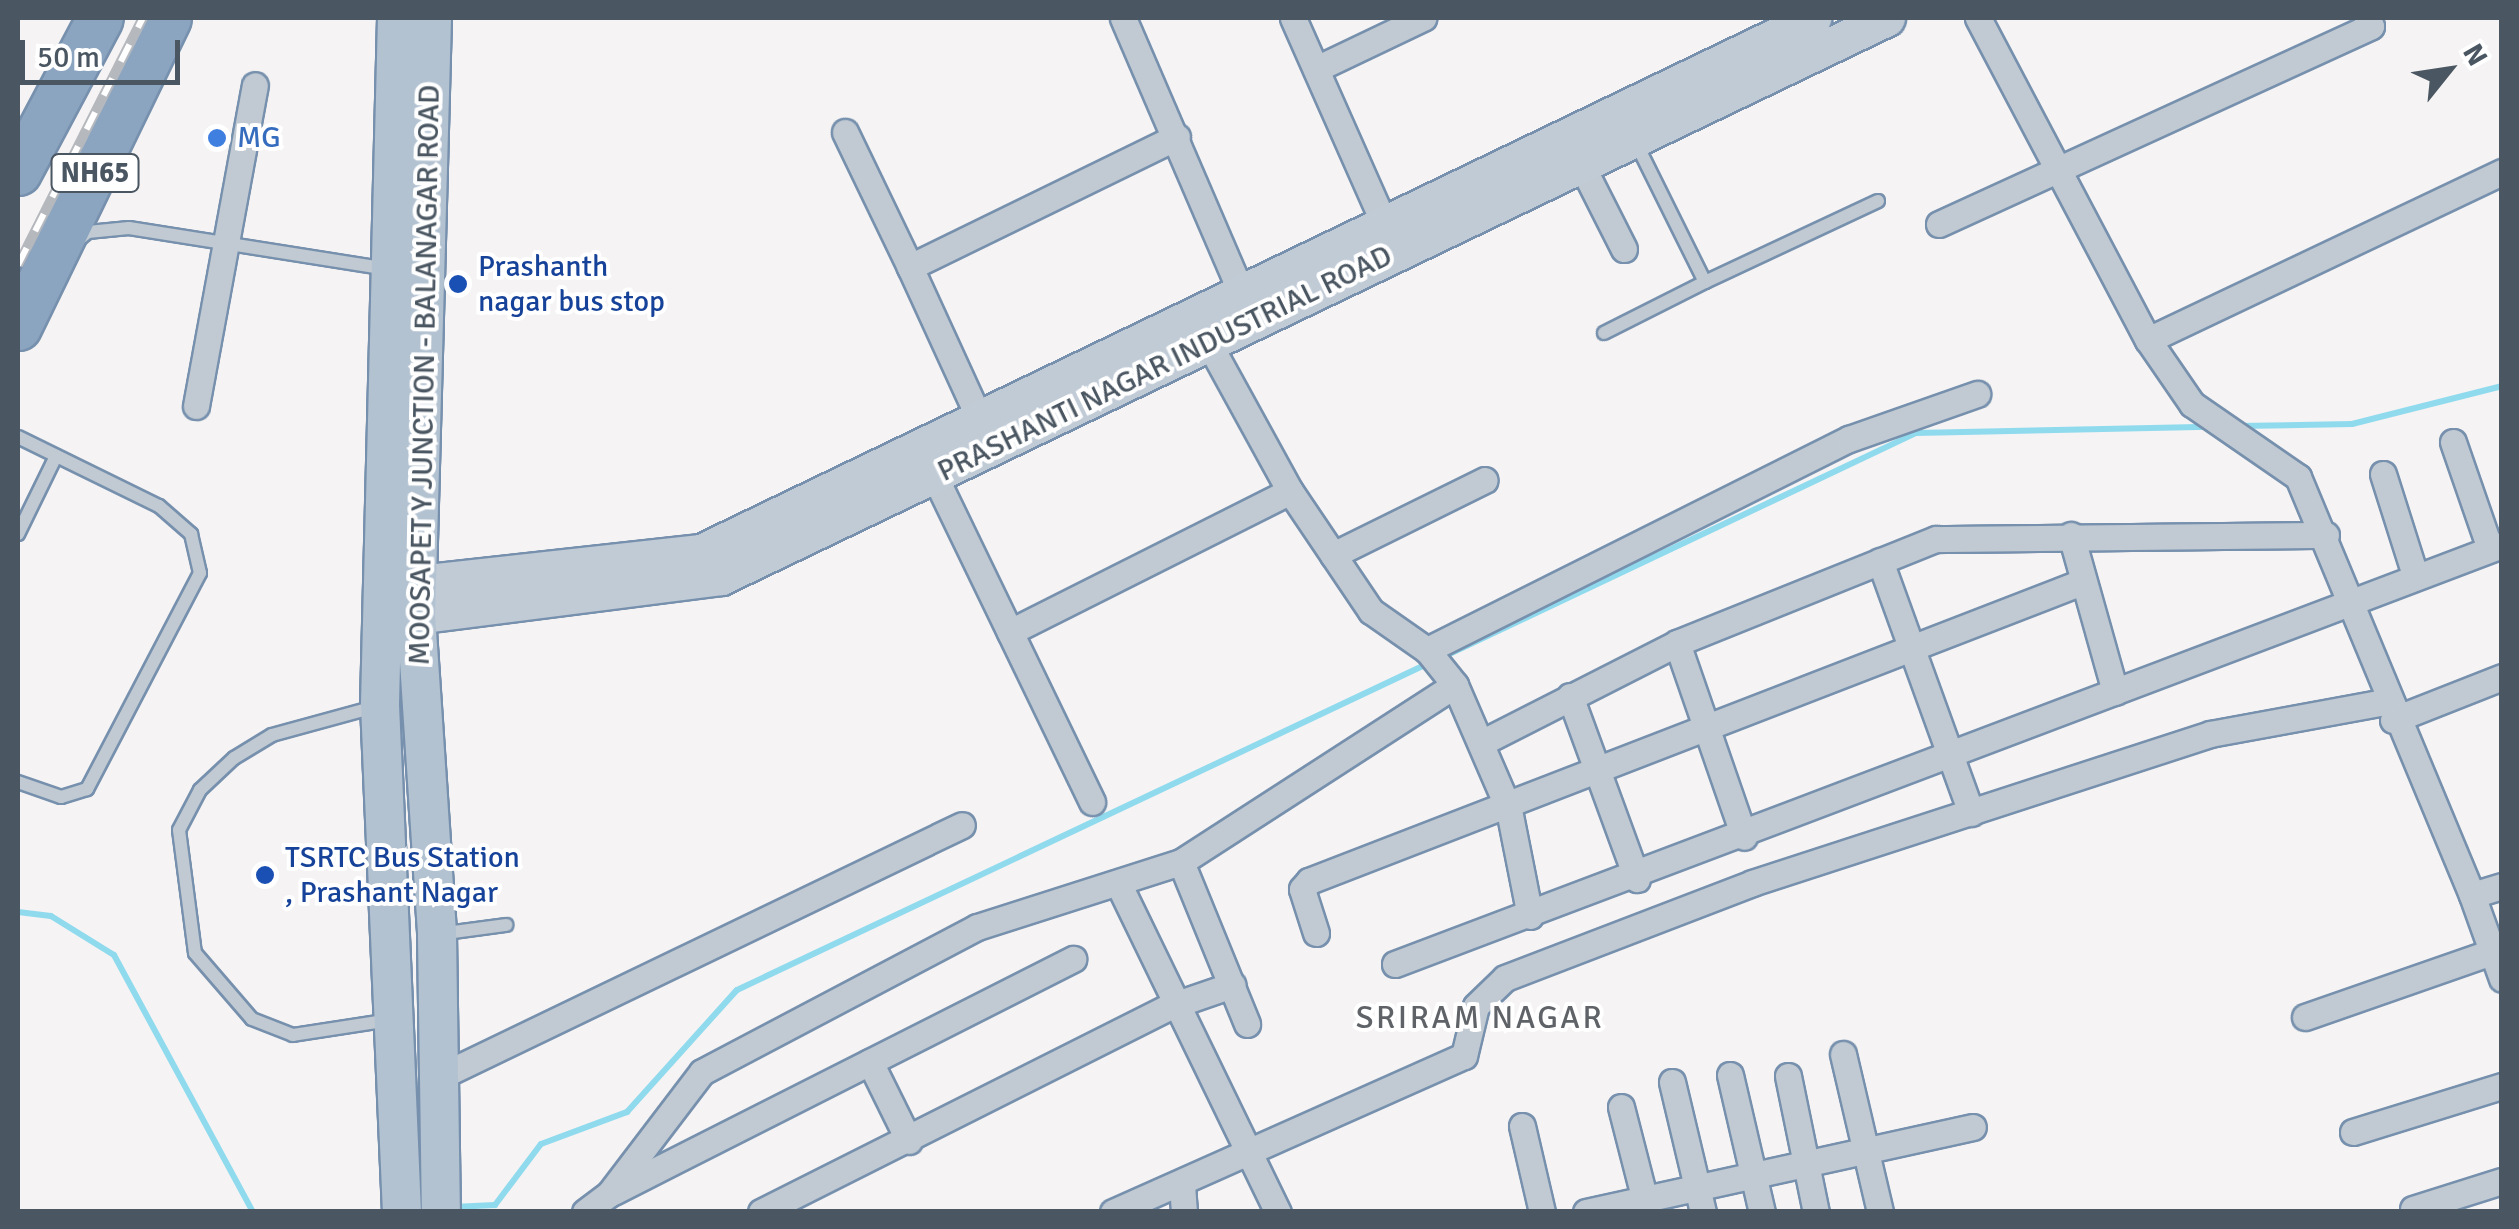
<!DOCTYPE html>
<html>
<head>
<meta charset="utf-8">
<style>
  body { margin:0 }
  #map { position:relative; width:2519px; height:1229px; overflow:hidden; background:#f5f3f3; font-family:Signika,sans-serif }
  div>[style] { position:absolute }
  .stream>* { height:6px; margin:-3px; padding:0 3px; transform-origin:3px; border-radius:3px; background:#90daee }
  .roads { filter:drop-shadow(2px 0 #7690ad) drop-shadow(-2px 0 #7690ad) drop-shadow(0 2px #7690ad) drop-shadow(0 -2px #7690ad) }
  .lane>* { height:12px; margin:-6px; padding:0 6px; transform-origin:6px; border-radius:6px; background:#c1cad2 }
  .street>* { height:25px; margin:-12.5px; padding:0 12.5px; transform-origin:12.5px; border-radius:12.5px; background:#c1cad2 }
  .secondary>* { height:35px; margin:-17.5px; padding:0 17.5px; transform-origin:17.5px; border-radius:17.5px; background:#c1cbd6 }
  .primary>* { height:38px; margin:-19px; padding:0 19px; transform-origin:19px; border-radius:19px; background:#b3c2d1 }
  .highway>* { height:45px; margin:-22.5px; padding:0 22.5px; transform-origin:22.5px; border-radius:22.5px; background:#8ba5c1 }
  .rail>* { height:10px; margin-top:-5px; transform-origin:0; background:repeating-linear-gradient(90deg,#fff 0 19px,#b5b8bd 0 38px); box-sizing:border-box; border-block:2px solid #b5b8bd }
  .dots>* { width:28px; height:28px; translate:-50% -50%; box-sizing:border-box; border:5px solid #fff; border-radius:50% }
  span { translate:-50% -50%; white-space:nowrap; text-align:center; line-height:1.15; -webkit-text-stroke:8px #fff; paint-order:stroke }
  .shield-label span { padding:2px 8px; background:#fff; border:2px solid; border-radius:8px; -webkit-text-stroke-width:0 }
  .shield-label { font-size:28px; color:#4a5661; font-weight:700 }
  .shop-label { font-size:30px; color:#366cbe }
  .left { translate:0 -50%; text-align:left }
  .transit-label { font-size:30px; color:#164399 }
  .street-label { font-size:30px; color:#4a5661 }
  .neighbourhood-label { font-size:32px; color:#5f6368; letter-spacing:2.5px }
  .frame { position:absolute; inset:0; border:20px solid #4a5661; pointer-events:none }
  .north { position:absolute; left:2399px; top:20px; width:100px; height:100px; -webkit-text-stroke:8px #fff; paint-order:stroke; rotate:60deg; font-size:28px; font-weight:700; line-height:40px; text-align:center; color:#4a5661 }
  .north::after { content:''; display:block; margin:auto; width:35px; height:45px; background:#4a5661; clip-path:polygon(50% 0,100% 100%,50% 72%,0 100%) }
  .scale { position:absolute; left:20px; top:40px; width:160px; height:45px; box-sizing:border-box; border:5px solid #4a5661; border-top:0; padding-left:12px; font-size:30px; line-height:35px; white-space:nowrap; color:#4a5661; -webkit-text-stroke:8px #fff; paint-order:stroke }
</style>
</head>
<body>
<div id="map">
  <div class="stream">
    <div style="left:2238px;top:426px;width:114px;rotate:-1deg"></div>
    <div style="left:2352px;top:424px;width:155px;rotate:-14.2deg"></div>
    <div style="left:1443px;top:657px;width:523px;rotate:-25.34deg"></div>
    <div style="left:1916px;top:433px;width:294px;rotate:-1.2deg"></div>
    <div style="left:18px;top:912px;width:33px;rotate:7deg"></div>
    <div style="left:51px;top:916px;width:74px;rotate:31.8deg"></div>
    <div style="left:114px;top:955px;width:292px;rotate:61.6deg"></div>
    <div style="left:453px;top:1207px;width:42px;rotate:-2.7deg"></div>
    <div style="left:495px;top:1205px;width:76px;rotate:-53deg"></div>
    <div style="left:541px;top:1144px;width:92px;rotate:-20.4deg"></div>
    <div style="left:627px;top:1112px;width:164px;rotate:-48deg"></div>
    <div style="left:737px;top:990px;width:763px;rotate:-25.29deg"></div>
  </div>
  <div class="roads">
    <div class="lane">
      <div style="left:1636px;top:143px;width:155px;rotate:63.6deg"></div>
      <div style="left:1705px;top:282px;width:191px;rotate:-25.1deg"></div>
      <div style="left:76px;top:242px;width:16px;rotate:-40deg"></div>
      <div style="left:88px;top:232px;width:41px;rotate:-5.6deg"></div>
      <div style="left:129px;top:228px;width:262px;rotate:9deg"></div>
      <div style="left:1604px;top:333px;width:113px;rotate:-26.8deg"></div>
      <div style="left:18px;top:437px;width:157px;rotate:26.1deg"></div>
      <div style="left:159px;top:506px;width:43px;rotate:41.2deg"></div>
      <div style="left:191px;top:534px;width:40px;rotate:77deg"></div>
      <div style="left:200px;top:573px;width:244px;rotate:117.6deg"></div>
      <div style="left:87px;top:789px;width:27px;rotate:163deg"></div>
      <div style="left:61px;top:797px;width:46px;rotate:-160.8deg"></div>
      <div style="left:18px;top:534px;width:87px;rotate:-64deg"></div>
      <div style="left:378px;top:706px;width:110px;rotate:164.7deg"></div>
      <div style="left:272px;top:735px;width:44px;rotate:148.8deg"></div>
      <div style="left:234px;top:758px;width:47px;rotate:136.7deg"></div>
      <div style="left:200px;top:790px;width:45px;rotate:117.7deg"></div>
      <div style="left:179px;top:830px;width:124px;rotate:82.6deg"></div>
      <div style="left:195px;top:953px;width:87px;rotate:49.2deg"></div>
      <div style="left:252px;top:1019px;width:44px;rotate:21.3deg"></div>
      <div style="left:293px;top:1035px;width:98px;rotate:-8.8deg"></div>
      <div style="left:439px;top:934px;width:68px;rotate:-7.7deg"></div>
    </div>
    <div class="street">
      <div style="left:1123px;top:18px;width:301px;rotate:66.7deg"></div>
      <div style="left:1293px;top:18px;width:240px;rotate:66.1deg"></div>
      <div style="left:1978px;top:18px;width:364px;rotate:62.2deg"></div>
      <div style="left:2148px;top:340px;width:78px;rotate:55.5deg"></div>
      <div style="left:2192px;top:404px;width:129px;rotate:34.6deg"></div>
      <div style="left:2298px;top:477px;width:453px;rotate:67.4deg"></div>
      <div style="left:1316px;top:69px;width:119px;rotate:-25.5deg"></div>
      <div style="left:845px;top:132px;width:150px;rotate:64.3deg"></div>
      <div style="left:1582px;top:166px;width:93px;rotate:63.2deg"></div>
      <div style="left:1939px;top:224px;width:475px;rotate:-24.6deg"></div>
      <div style="left:2371px;top:26px;width:9px;rotate:-117deg"></div>
      <div style="left:2148px;top:340px;width:392px;rotate:-25.4deg"></div>
      <div style="left:1208px;top:342px;width:170px;rotate:61.2deg"></div>
      <div style="left:1290px;top:491px;width:145px;rotate:56deg"></div>
      <div style="left:1371px;top:611px;width:68px;rotate:34.9deg"></div>
      <div style="left:1427px;top:650px;width:45px;rotate:51.3deg"></div>
      <div style="left:1455px;top:685px;width:136px;rotate:66.6deg"></div>
      <div style="left:1509px;top:810px;width:108px;rotate:78.8deg"></div>
      <div style="left:196px;top:406px;width:326px;rotate:-79.6deg"></div>
      <div style="left:980px;top:420px;width:168px;rotate:-114.6deg"></div>
      <div style="left:910px;top:267px;width:297px;rotate:-26deg"></div>
      <div style="left:2453px;top:442px;width:113px;rotate:70.9deg"></div>
      <div style="left:2383px;top:474px;width:103px;rotate:72.4deg"></div>
      <div style="left:935px;top:477px;width:361px;rotate:64.2deg"></div>
      <div style="left:2071px;top:535px;width:163px;rotate:74.3deg"></div>
      <div style="left:1333px;top:555px;width:169px;rotate:-26.3deg"></div>
      <div style="left:1880px;top:561px;width:268px;rotate:70.1deg"></div>
      <div style="left:1010px;top:632px;width:313px;rotate:-26.7deg"></div>
      <div style="left:1677px;top:643px;width:205px;rotate:70.9deg"></div>
      <div style="left:1427px;top:650px;width:472px;rotate:-26.6deg"></div>
      <div style="left:1849px;top:439px;width:136px;rotate:-19.4deg"></div>
      <div style="left:1570px;top:696px;width:195px;rotate:69.9deg"></div>
      <div style="left:2393px;top:720px;width:117px;rotate:-21.5deg"></div>
      <div style="left:1485px;top:741px;width:216px;rotate:-27deg"></div>
      <div style="left:1677px;top:643px;width:279px;rotate:-21.9deg"></div>
      <div style="left:1936px;top:539px;width:390px;rotate:-0.6deg"></div>
      <div style="left:1181px;top:862px;width:175px;rotate:67.8deg"></div>
      <div style="left:1119px;top:885px;width:364px;rotate:64.1deg"></div>
      <div style="left:2502px;top:886px;width:31px;rotate:163deg"></div>
      <div style="left:2472px;top:895px;width:89px;rotate:70.3deg"></div>
      <div style="left:1316px;top:933px;width:46px;rotate:-107.7deg"></div>
      <div style="left:1302px;top:889px;width:11px;rotate:-49deg"></div>
      <div style="left:1309px;top:881px;width:829px;rotate:-21.15deg"></div>
      <div style="left:1395px;top:964px;width:1184px;rotate:-20.73deg"></div>
      <div style="left:2305px;top:1017px;width:198px;rotate:-19.2deg"></div>
      <div style="left:1843px;top:1054px;width:162px;rotate:76.8deg"></div>
      <div style="left:870px;top:1062px;width:88px;rotate:63.7deg"></div>
      <div style="left:1730px;top:1075px;width:141px;rotate:76.9deg"></div>
      <div style="left:441px;top:1076px;width:578px;rotate:-25.72deg"></div>
      <div style="left:1788px;top:1076px;width:139px;rotate:78.4deg"></div>
      <div style="left:1672px;top:1082px;width:134px;rotate:76.6deg"></div>
      <div style="left:1621px;top:1107px;width:108px;rotate:75.6deg"></div>
      <div style="left:1522px;top:1126px;width:88px;rotate:76.9deg"></div>
      <div style="left:2353px;top:1132px;width:156px;rotate:-17.2deg"></div>
      <div style="left:1182px;top:1184px;width:28px;rotate:86deg"></div>
      <div style="left:613px;top:1192px;width:516px;rotate:-26.86deg"></div>
      <div style="left:2413px;top:1209px;width:93px;rotate:-17.5deg"></div>
      <div style="left:585px;top:1212px;width:30px;rotate:-37deg"></div>
      <div style="left:609px;top:1194px;width:153px;rotate:-52.7deg"></div>
      <div style="left:702px;top:1072px;width:311px;rotate:-27.8deg"></div>
      <div style="left:977px;top:927px;width:214px;rotate:-17.7deg"></div>
      <div style="left:1181px;top:862px;width:326px;rotate:-32.9deg"></div>
      <div style="left:761px;top:1212px;width:459px;rotate:-26.7deg"></div>
      <div style="left:1171px;top:1006px;width:65px;rotate:-19deg"></div>
      <div style="left:1113px;top:1212px;width:384px;rotate:-24deg"></div>
      <div style="left:1464px;top:1056px;width:51px;rotate:-76.5deg"></div>
      <div style="left:1476px;top:1006px;width:40px;rotate:-44deg"></div>
      <div style="left:1505px;top:978px;width:265px;rotate:-21deg"></div>
      <div style="left:1752px;top:883px;width:482px;rotate:-18deg"></div>
      <div style="left:2210px;top:734px;width:178px;rotate:-10.4deg"></div>
      <div style="left:1586px;top:1212px;width:396px;rotate:-12.4deg"></div>
    </div>
    <div class="secondary">
      <div style="left:418px;top:583px;width:285px;rotate:-6.3deg"></div>
      <div style="left:701px;top:552px;width:1234px;rotate:-25.65deg"></div>
      <div style="left:416px;top:616px;width:307px;rotate:-7.3deg"></div>
      <div style="left:721px;top:577px;width:1293px;rotate:-25.61deg"></div>
    </div>
    <div class="primary">
      <div style="left:397px;top:18px;width:687px;rotate:91.42deg"></div>
      <div style="left:380px;top:705px;width:507px;rotate:87.52deg"></div>
      <div style="left:432px;top:18px;width:598px;rotate:91.53deg"></div>
      <div style="left:416px;top:616px;width:319px;rotate:86.2deg"></div>
      <div style="left:437px;top:934px;width:278px;rotate:89.2deg"></div>
    </div>
    <div class="highway">
      <div style="left:18px;top:172px;width:174px;rotate:-62deg"></div>
      <div style="left:18px;top:327px;width:343px;rotate:-64.1deg"></div>
    </div>
  </div>
  <div class="rail">
    <div style="left:18px;top:265px;width:277px;rotate:-63.2deg"></div>
  </div>
  <div class="dots">
    <div style="left:217px;top:138px;background:#3f7fe0"></div>
    <div style="left:458px;top:284px;background:#1a4fb4"></div>
    <div style="left:265px;top:875px;background:#1a4fb4"></div>
  </div>
  <div class="shield-label">
    <span style="left:95px;top:173px">NH65</span>
  </div>
  <div class="shop-label">
    <span class="left" style="left:237px;top:138px">MG</span>
  </div>
  <div class="transit-label">
    <span class="left" style="left:478px;top:284px">Prashanth<br>nagar bus stop</span>
    <span class="left" style="left:285px;top:875px">TSRTC Bus Station<br>, Prashant Nagar</span>
  </div>
  <div class="street-label">
    <span style="left:1165px;top:364px;rotate:-26deg">PRASHANTI NAGAR INDUSTRIAL ROAD</span>
    <span style="left:425px;top:375px;rotate:-89deg">MOOSAPET Y JUNCTION - BALANAGAR ROAD</span>
  </div>
  <div class="neighbourhood-label">
    <span style="left:1480px;top:1018px">SRIRAM NAGAR</span>
  </div>
  <div class="frame"></div>
  <div class="north">N</div>
  <div class="scale">50 m</div>
</div>
</body>
</html>
